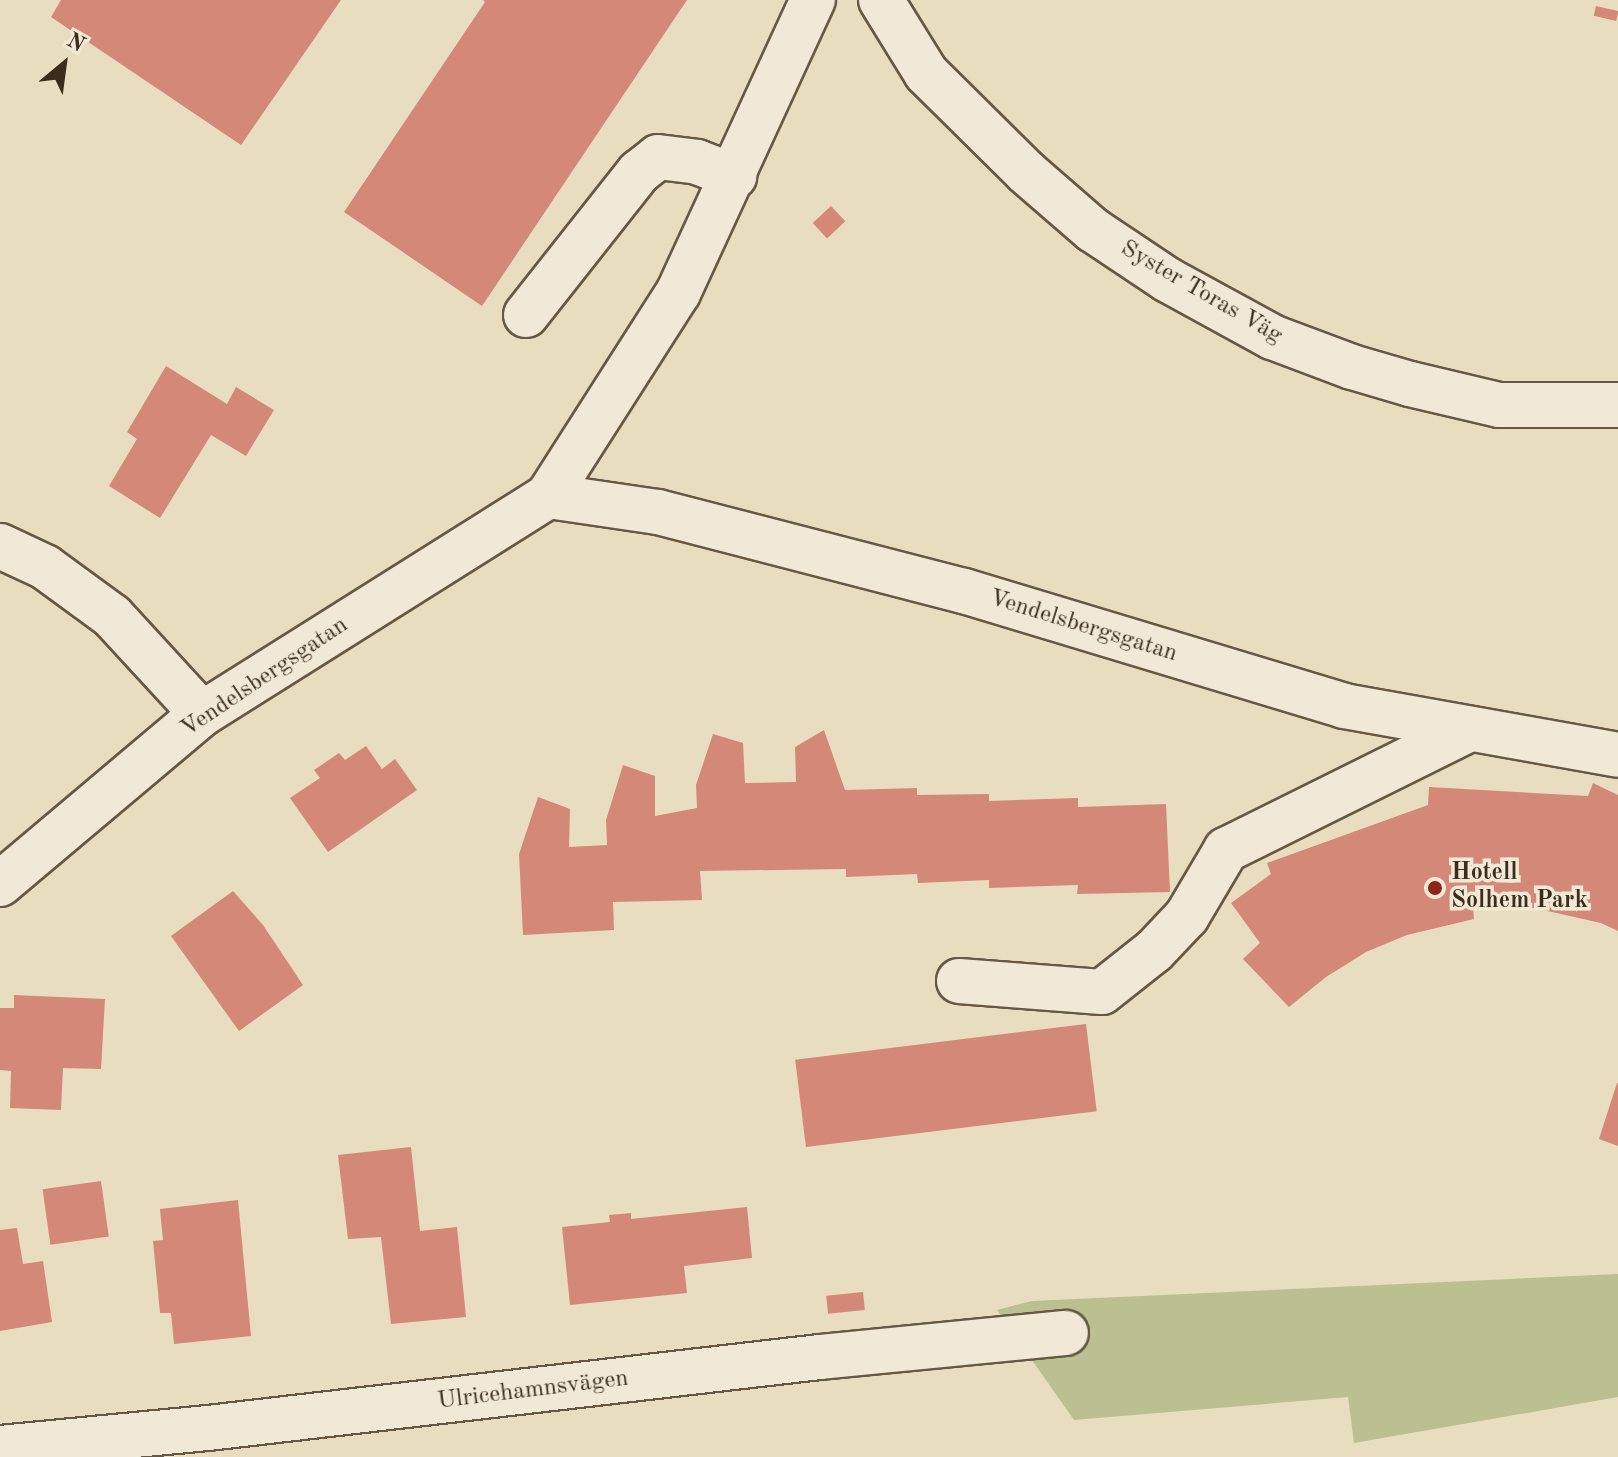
<!DOCTYPE html>
<html>
<head>
<meta charset="utf-8">
<style>
  body { margin:0 }
  #map { position:relative; width:1618px; height:1457px; overflow:hidden; background:#e9ddc0; font-family:"Old Standard TT",serif }
  div>[style] { position:absolute }
  .green>* { inset:0; background:#bac090 }
  .building>* { inset:0; background:#d38878; transform-origin:0 0 }
  .roads { filter:drop-shadow(2px 0 #665844) drop-shadow(-2px 0 #665844) drop-shadow(0 2px #665844) drop-shadow(0 -2px #665844) }
  .minor>* { height:44px; margin:-22px; padding:0 22px; transform-origin:22px; border-radius:22px; background:#f1e9d6 }
  .dots>* { width:22px; height:22px; translate:-50% -50%; box-sizing:border-box; border:4px solid #f1e9d6; border-radius:50% }
  span { translate:-50% -50%; white-space:nowrap; text-align:center; line-height:1.15; -webkit-text-stroke:7px #f1e9d6; paint-order:stroke }
  .street-label { font-size:24px; color:#3b2c1b }
  .poi-label { font-size:24px; color:#3b2c1b; font-weight:700 }
  .left { translate:0 -50%; text-align:left }
  .north { position:absolute; left:24px; top:24px; width:80px; height:80px; -webkit-text-stroke:6px #f1e9d6; paint-order:stroke; rotate:29deg; font-size:22px; font-weight:700; line-height:32px; text-align:center; color:#3b2c1b }
  .north::after { content:''; display:block; margin:auto; width:28px; height:36px; background:#3b2c1b; clip-path:polygon(50% 0,100% 100%,50% 72%,0 100%) }
</style>
</head>
<body>
<div id="map">
  <div class="green">
    <div style="clip-path:polygon(1618px 1274px,1618px 1397px,1354px 1443px,1348px 1397px,1074px 1420px,997px 1310px,1032px 1301px)"></div>
  </div>
  <div class="building">
    <div style="clip-path:polygon(61px 0,341px 0,241px 145px,51px 17px)"></div>
    <div style="clip-path:polygon(483px 0,687px 0,482px 306px,344px 212px,485px 2px)"></div>
    <div style="left:1596px;top:6px;width:23px;height:10px;rotate:13deg"></div>
    <div style="left:831px;top:206px;width:21px;height:25px;rotate:47deg"></div>
    <div style="clip-path:polygon(166px 366px,227px 404px,236px 387px,274px 410px,246px 456px,211px 435px,160px 518px,109px 486px,137px 439px,127px 432px)"></div>
    <div style="clip-path:polygon(824px 730px,845px 790px,917px 788px,917px 795px,989px 794px,989px 801px,1078px 798px,1078px 807px,1166px 804px,1170px 892px,1077px 894px,1078px 885px,989px 888px,989px 880px,918px 883px,917px 874px,846px 877px,846px 869px,700px 871px,702px 900px,613px 902px,614px 930px,523px 935px,519px 854px,538px 797px,570px 809px,569px 847px,607px 845px,606px 820px,623px 765px,655px 776px,655px 816px,697px 808px,696px 785px,713px 734px,743px 743px,745px 783px,796px 782px,795px 747px)"></div>
    <div style="clip-path:polygon(366px 746px,382px 769px,395px 759px,417px 790px,328px 852px,290px 798px,320px 778px,314px 770px,339px 753px,345px 760px)"></div>
    <div style="clip-path:polygon(1593px 783px,1618px 795px,1618px 931px,1601px 923px,1534px 908px,1473px 908px,1474px 919px,1407px 935px,1366px 952px,1326px 977px,1289px 1007px,1243px 959px,1260px 943px,1231px 903px,1271px 874px,1267px 863px,1428px 805px,1429px 787px,1588px 796px)"></div>
    <div style="clip-path:polygon(233px 891px,263px 925px,303px 985px,239px 1031px,171px 936px)"></div>
    <div style="clip-path:polygon(14px 995px,105px 999px,101px 1069px,63px 1068px,61px 1110px,10px 1108px,11px 1071px,0 1070px,0 1008px,14px 1008px)"></div>
    <div style="left:1086px;top:1024px;width:88px;height:293px;rotate:83deg"></div>
    <div style="clip-path:polygon(1617px 1083px,1618px 1083px,1618px 1146px,1599px 1139px)"></div>
    <div style="clip-path:polygon(411px 1147px,420px 1231px,457px 1227px,466px 1317px,391px 1324px,381px 1237px,348px 1239px,338px 1155px)"></div>
    <div style="left:101px;top:1181px;width:56px;height:59px;rotate:82deg"></div>
    <div style="clip-path:polygon(238px 1200px,251px 1336px,174px 1344px,171px 1313px,160px 1313px,153px 1241px,163px 1240px,160px 1209px)"></div>
    <div style="clip-path:polygon(747px 1207px,752px 1258px,684px 1266px,687px 1293px,570px 1305px,562px 1227px,610px 1222px,609px 1215px,631px 1213px,631px 1219px)"></div>
    <div style="clip-path:polygon(17px 1228px,23px 1264px,43px 1261px,52px 1322px,0 1331px,0 1230px)"></div>
    <div style="left:863px;top:1292px;width:18px;height:37px;rotate:84deg"></div>
  </div>
  <div class="roads">
    <div class="minor">
      <div style="left:881px;top:0;width:86px;rotate:58.3deg"></div>
      <div style="left:926px;top:73px;width:141px;rotate:44.7deg"></div>
      <div style="left:1026px;top:172px;width:89px;rotate:40.9deg"></div>
      <div style="left:1093px;top:230px;width:90px;rotate:33.7deg"></div>
      <div style="left:1168px;top:280px;width:119px;rotate:28.7deg"></div>
      <div style="left:1272px;top:337px;width:85px;rotate:20.6deg"></div>
      <div style="left:1352px;top:367px;width:60px;rotate:16.3deg"></div>
      <div style="left:1410px;top:384px;width:91px;rotate:13.3deg"></div>
      <div style="left:1499px;top:405px;width:119px"></div>
      <div style="left:526px;top:315px;width:182px;rotate:-51.7deg"></div>
      <div style="left:639px;top:172px;width:24px;rotate:-38deg"></div>
      <div style="left:658px;top:157px;width:39px;rotate:7deg"></div>
      <div style="left:697px;top:162px;width:40px;rotate:21deg"></div>
      <div style="left:548px;top:496px;width:111px;rotate:8.3deg"></div>
      <div style="left:658px;top:512px;width:316px;rotate:14.5deg"></div>
      <div style="left:964px;top:591px;width:397px;rotate:16.8deg"></div>
      <div style="left:1344px;top:706px;width:278px;rotate:10.1deg"></div>
      <div style="left:0;top:546px;width:50px;rotate:25deg"></div>
      <div style="left:45px;top:567px;width:83px;rotate:36.2deg"></div>
      <div style="left:112px;top:616px;width:133px;rotate:47.4deg"></div>
      <div style="left:0;top:884px;width:264px;rotate:-40.1deg"></div>
      <div style="left:202px;top:714px;width:409px;rotate:-32.2deg"></div>
      <div style="left:548px;top:496px;width:241px;rotate:-57.4deg"></div>
      <div style="left:678px;top:293px;width:323px;rotate:-65.3deg"></div>
      <div style="left:959px;top:981px;width:143px;rotate:4.4deg"></div>
      <div style="left:1102px;top:992px;width:66px;rotate:-38.3deg"></div>
      <div style="left:1154px;top:951px;width:48px;rotate:-46.7deg"></div>
      <div style="left:1187px;top:916px;width:77px;rotate:-59.4deg"></div>
      <div style="left:1226px;top:850px;width:272px;rotate:-26.4deg"></div>
      <div style="left:0;top:1448px;width:209px;rotate:-5.5deg"></div>
      <div style="left:208px;top:1428px;width:616px;rotate:-6.62deg"></div>
      <div style="left:820px;top:1357px;width:247px;rotate:-5.6deg"></div>
    </div>
  </div>
  <div class="dots">
    <div style="left:1435px;top:888px;background:#8f2418"></div>
  </div>
  <div class="street-label">
    <span style="left:1201px;top:293px;rotate:30deg">Syster Toras Väg</span>
    <span style="left:1083px;top:627px;rotate:17deg">Vendelsbergsgatan</span>
    <span style="left:265px;top:678px;rotate:-34deg">Vendelsbergsgatan</span>
    <span style="left:533px;top:1391px;rotate:-7deg">Ulricehamnsvägen</span>
  </div>
  <div class="poi-label">
    <span class="left" style="left:1451px;top:888px">Hotell<br>Solhem Park</span>
  </div>
  <div class="north">N</div>
</div>
</body>
</html>
